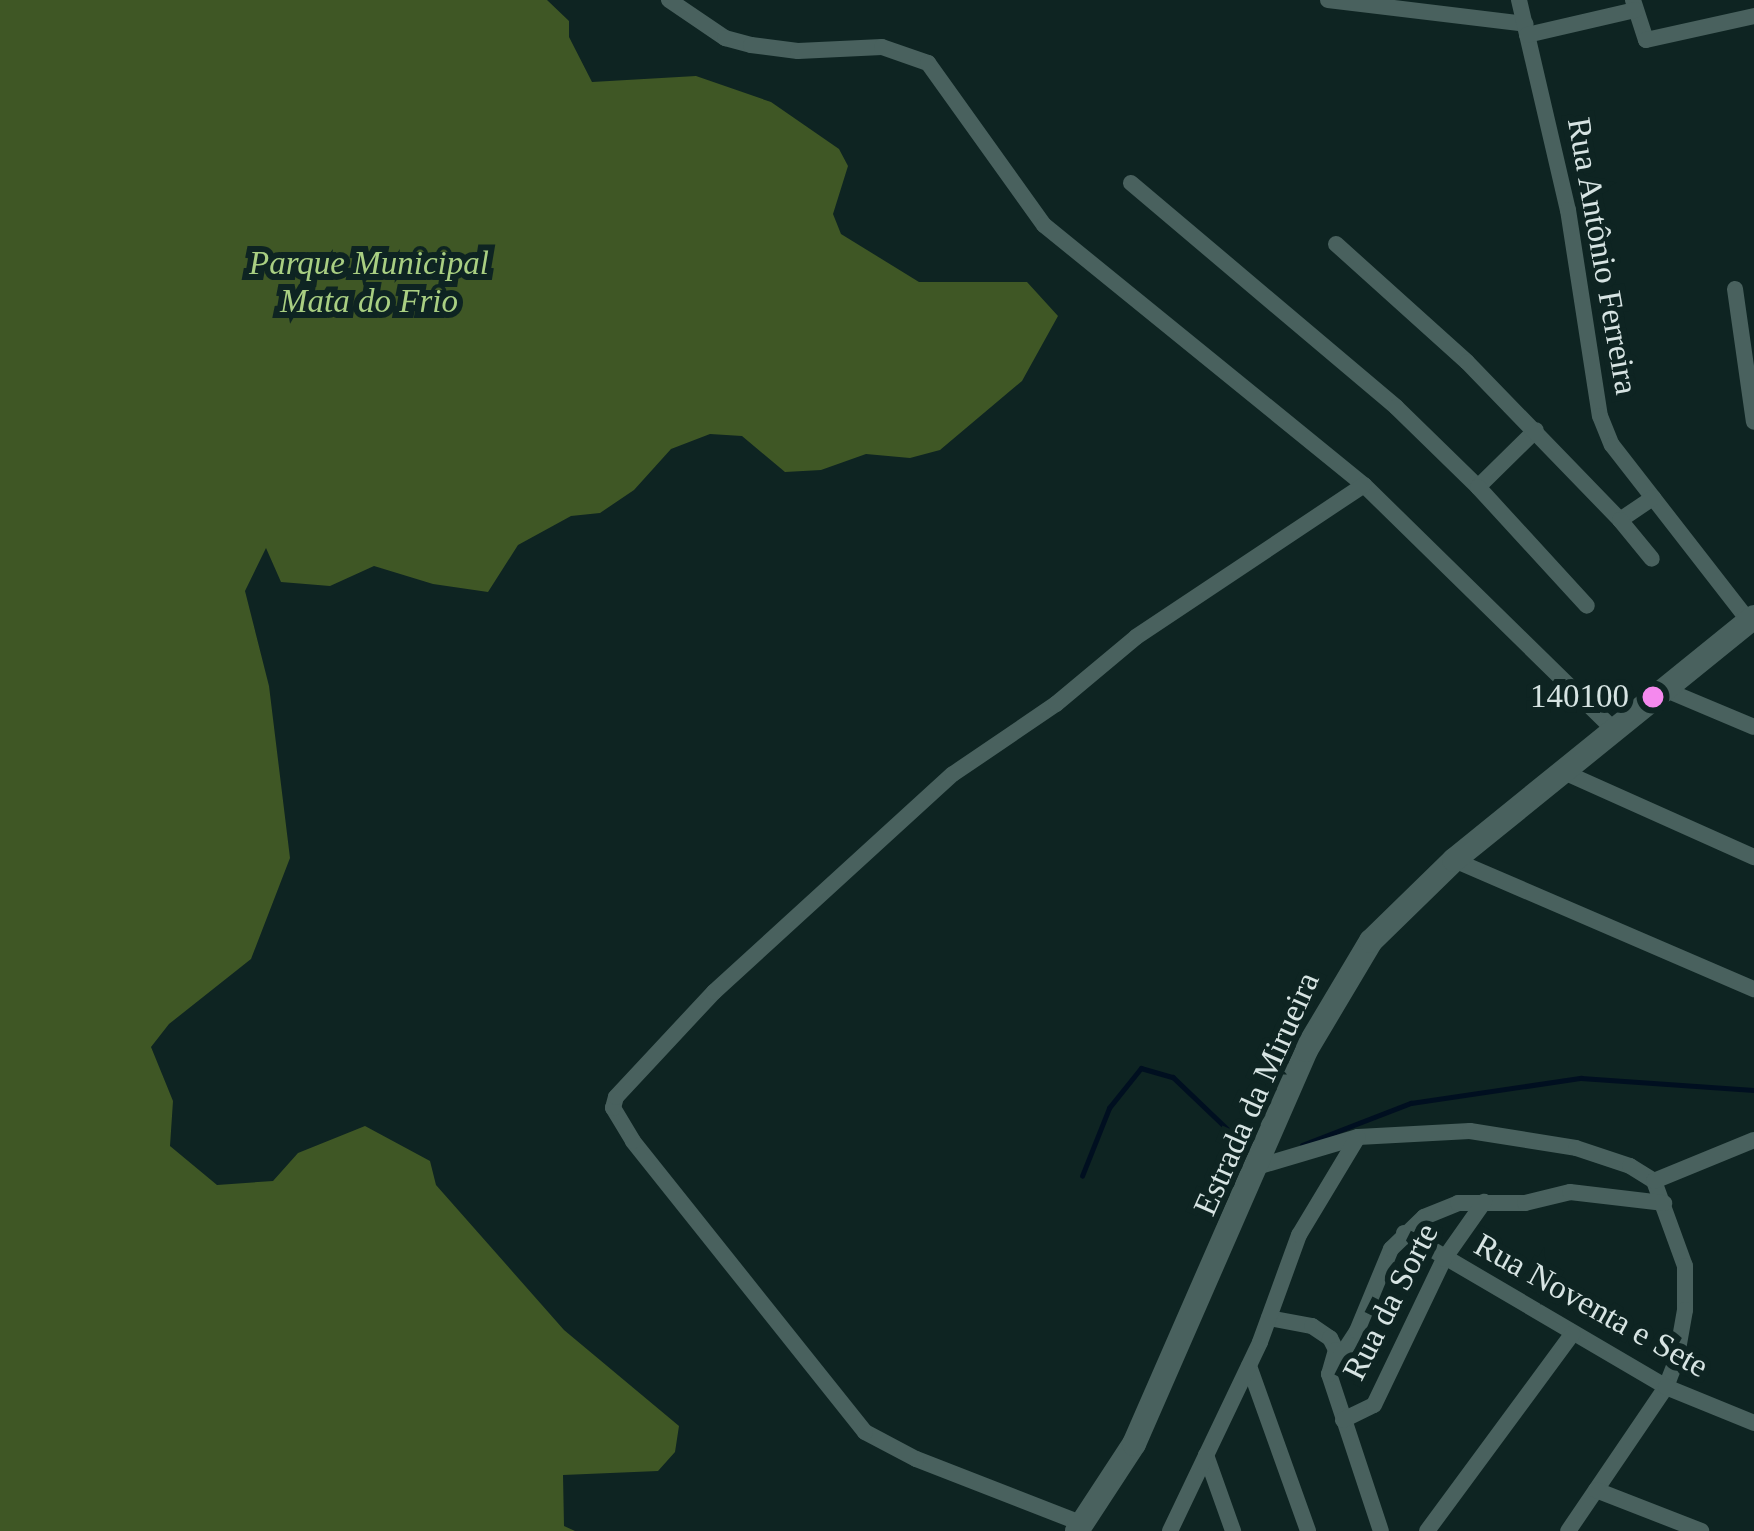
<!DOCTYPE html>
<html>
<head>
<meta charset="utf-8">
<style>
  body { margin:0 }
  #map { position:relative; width:1754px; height:1531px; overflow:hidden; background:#0e2422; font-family:"Times New Roman",serif }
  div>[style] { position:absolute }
  .forest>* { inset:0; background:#3f5725 }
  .stream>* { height:4.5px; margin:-2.25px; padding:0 2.25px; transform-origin:2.25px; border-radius:2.25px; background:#000f20 }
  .minor>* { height:16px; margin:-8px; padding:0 8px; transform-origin:8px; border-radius:8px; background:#49615e }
  .secondary>* { height:24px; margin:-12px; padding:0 12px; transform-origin:12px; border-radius:12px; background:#49615e }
  .dots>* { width:33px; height:33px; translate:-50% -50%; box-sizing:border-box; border:6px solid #0e2422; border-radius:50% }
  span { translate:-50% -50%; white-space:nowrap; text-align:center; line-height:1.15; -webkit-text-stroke:12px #0e2422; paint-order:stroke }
  .street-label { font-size:33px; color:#d7e4e3 }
  .park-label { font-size:33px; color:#a9cf82; font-style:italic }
  .poi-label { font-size:33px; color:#d7e4e3 }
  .right { translate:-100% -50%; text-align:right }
</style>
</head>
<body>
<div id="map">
  <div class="forest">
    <div style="clip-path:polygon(0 0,547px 0,569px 21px,569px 37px,592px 82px,696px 76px,771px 102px,839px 149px,848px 166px,833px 214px,841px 234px,919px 282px,1027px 282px,1058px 316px,1022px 381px,940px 450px,910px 458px,866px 454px,821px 470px,785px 472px,742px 436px,710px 434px,671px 449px,634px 490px,600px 513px,571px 516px,518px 545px,488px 592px,433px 584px,374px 566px,330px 586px,281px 582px,266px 548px,245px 591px,269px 686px,290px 858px,251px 959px,169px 1024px,151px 1047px,173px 1101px,170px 1146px,217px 1185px,273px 1181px,298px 1153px,365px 1126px,430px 1161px,436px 1185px,564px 1330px,679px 1426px,675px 1452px,658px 1471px,563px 1475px,564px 1526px,575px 1531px,0 1531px)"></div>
  </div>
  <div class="stream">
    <div style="left:1302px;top:1145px;width:117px;rotate:-21.1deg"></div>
    <div style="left:1411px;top:1103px;width:172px;rotate:-8.4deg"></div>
    <div style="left:1581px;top:1078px;width:173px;rotate:4deg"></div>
    <div style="left:1082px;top:1176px;width:73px;rotate:-68.3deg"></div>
    <div style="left:1109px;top:1108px;width:51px;rotate:-51.3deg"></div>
    <div style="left:1141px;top:1068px;width:33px;rotate:16deg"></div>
    <div style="left:1173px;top:1077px;width:93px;rotate:43.7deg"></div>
    <div style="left:1240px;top:1141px;width:13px;rotate:9deg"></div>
  </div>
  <div class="minor">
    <div style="left:669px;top:0;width:68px;rotate:34.2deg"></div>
    <div style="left:725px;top:38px;width:27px;rotate:15deg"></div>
    <div style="left:751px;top:45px;width:47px;rotate:7.3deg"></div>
    <div style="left:798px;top:51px;width:84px;rotate:-2.7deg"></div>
    <div style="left:882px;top:47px;width:49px;rotate:19.2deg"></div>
    <div style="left:928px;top:63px;width:199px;rotate:54.4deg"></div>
    <div style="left:1044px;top:225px;width:412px;rotate:39.1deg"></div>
    <div style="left:1364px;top:485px;width:353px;rotate:44.4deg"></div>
    <div style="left:1328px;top:0;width:199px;rotate:6.9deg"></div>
    <div style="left:1519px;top:0;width:216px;rotate:76.9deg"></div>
    <div style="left:1568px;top:210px;width:208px;rotate:81.2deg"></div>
    <div style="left:1600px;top:416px;width:31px;rotate:68deg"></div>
    <div style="left:1612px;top:445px;width:223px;rotate:52.1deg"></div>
    <div style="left:1633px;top:0;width:42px;rotate:72deg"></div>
    <div style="left:1646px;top:40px;width:111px;rotate:-12.5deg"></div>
    <div style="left:1527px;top:35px;width:111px;rotate:-13deg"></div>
    <div style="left:1131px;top:183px;width:347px;rotate:40.2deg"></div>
    <div style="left:1396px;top:407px;width:115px;rotate:44.3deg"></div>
    <div style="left:1478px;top:487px;width:81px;rotate:-44.5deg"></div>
    <div style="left:1336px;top:244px;width:176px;rotate:42deg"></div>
    <div style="left:1467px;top:362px;width:220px;rotate:45.9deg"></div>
    <div style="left:1620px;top:520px;width:40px;rotate:-34deg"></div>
    <div style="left:1735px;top:289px;width:134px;rotate:81.9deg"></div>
    <div style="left:1478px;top:487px;width:161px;rotate:47.5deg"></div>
    <div style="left:1620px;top:520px;width:50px;rotate:50.6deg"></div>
    <div style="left:1666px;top:690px;width:95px;rotate:22.8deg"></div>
    <div style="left:1566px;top:773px;width:206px;rotate:24.1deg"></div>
    <div style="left:1454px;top:860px;width:327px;rotate:23.3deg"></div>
    <div style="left:1260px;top:1166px;width:102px;rotate:-16.5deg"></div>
    <div style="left:1358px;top:1137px;width:112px;rotate:-3.1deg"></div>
    <div style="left:1470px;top:1131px;width:107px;rotate:9.1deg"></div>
    <div style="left:1576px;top:1148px;width:57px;rotate:18.4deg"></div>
    <div style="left:1630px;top:1166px;width:28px;rotate:32deg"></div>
    <div style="left:1654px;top:1181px;width:90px;rotate:70deg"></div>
    <div style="left:1685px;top:1266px;width:44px;rotate:90deg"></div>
    <div style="left:1685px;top:1310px;width:52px;rotate:100deg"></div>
    <div style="left:1676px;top:1361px;width:28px;rotate:111deg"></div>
    <div style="left:1666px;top:1387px;width:174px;rotate:124.2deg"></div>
    <div style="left:1654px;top:1181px;width:108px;rotate:-22.3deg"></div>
    <div style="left:1404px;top:1233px;width:304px;rotate:30.4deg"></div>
    <div style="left:1666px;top:1387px;width:95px;rotate:22.2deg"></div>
    <div style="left:1269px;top:1318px;width:44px;rotate:10.5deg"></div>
    <div style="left:1312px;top:1326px;width:22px;rotate:34deg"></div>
    <div style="left:1330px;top:1338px;width:13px;rotate:63deg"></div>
    <div style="left:1336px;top:1350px;width:25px;rotate:106deg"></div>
    <div style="left:1329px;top:1374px;width:165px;rotate:71.7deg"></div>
    <div style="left:1249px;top:1366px;width:175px;rotate:70.3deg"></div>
    <div style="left:1329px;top:1374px;width:51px;rotate:-56.9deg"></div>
    <div style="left:1357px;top:1331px;width:89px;rotate:-67.5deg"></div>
    <div style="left:1391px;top:1249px;width:46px;rotate:-44.1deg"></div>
    <div style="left:1424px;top:1217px;width:37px;rotate:-22deg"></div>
    <div style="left:1458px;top:1203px;width:67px"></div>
    <div style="left:1525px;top:1203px;width:46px;rotate:-13.7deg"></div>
    <div style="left:1570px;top:1192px;width:95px;rotate:6.7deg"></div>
    <div style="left:1343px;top:1420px;width:34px;rotate:-26deg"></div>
    <div style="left:1374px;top:1405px;width:162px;rotate:-64.4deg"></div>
    <div style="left:1444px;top:1259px;width:70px;rotate:-54.9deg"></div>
    <div style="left:1206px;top:1455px;width:81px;rotate:70.4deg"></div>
    <div style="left:1596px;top:1490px;width:113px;rotate:21.3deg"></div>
    <div style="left:1083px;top:1524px;width:179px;rotate:-158.7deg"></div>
    <div style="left:916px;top:1459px;width:58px;rotate:-152.1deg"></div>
    <div style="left:865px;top:1432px;width:372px;rotate:-128.6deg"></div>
    <div style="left:633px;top:1141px;width:39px;rotate:-121deg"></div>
    <div style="left:613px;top:1108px;width:11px;rotate:-75deg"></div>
    <div style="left:616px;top:1097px;width:144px;rotate:-47deg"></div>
    <div style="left:714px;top:992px;width:323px;rotate:-42.4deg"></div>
    <div style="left:953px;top:774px;width:125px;rotate:-34.2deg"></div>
    <div style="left:1056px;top:704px;width:104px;rotate:-39.9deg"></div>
    <div style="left:1136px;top:637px;width:274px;rotate:-33.7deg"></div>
    <div style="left:1170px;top:1531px;width:209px;rotate:-64.5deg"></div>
    <div style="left:1260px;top:1342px;width:114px;rotate:-70deg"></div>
    <div style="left:1299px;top:1235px;width:114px;rotate:-59deg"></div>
    <div style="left:1427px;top:1531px;width:245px;rotate:-53.6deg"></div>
  </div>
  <div class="secondary">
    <div style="left:1077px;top:1531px;width:104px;rotate:-56.8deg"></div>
    <div style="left:1134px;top:1444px;width:430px;rotate:-66.4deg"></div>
    <div style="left:1306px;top:1050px;width:127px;rotate:-59.2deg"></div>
    <div style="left:1371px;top:941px;width:116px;rotate:-44.3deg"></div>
    <div style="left:1454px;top:860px;width:386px;rotate:-39deg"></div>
  </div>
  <div class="dots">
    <div style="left:1653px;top:697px;background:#f589ee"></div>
  </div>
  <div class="street-label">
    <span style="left:1602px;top:256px;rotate:80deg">Rua Antônio Ferreira</span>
    <span style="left:1257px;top:1094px;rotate:-66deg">Estrada da Mirueira</span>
    <span style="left:1391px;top:1302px;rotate:-63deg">Rua da Sorte</span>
    <span style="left:1591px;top:1306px;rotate:29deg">Rua Noventa e Sete</span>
  </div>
  <div class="park-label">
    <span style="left:369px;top:283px">Parque Municipal<br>Mata do Frio</span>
  </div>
  <div class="poi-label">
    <span class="right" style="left:1629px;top:697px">140100</span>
  </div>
</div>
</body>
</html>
